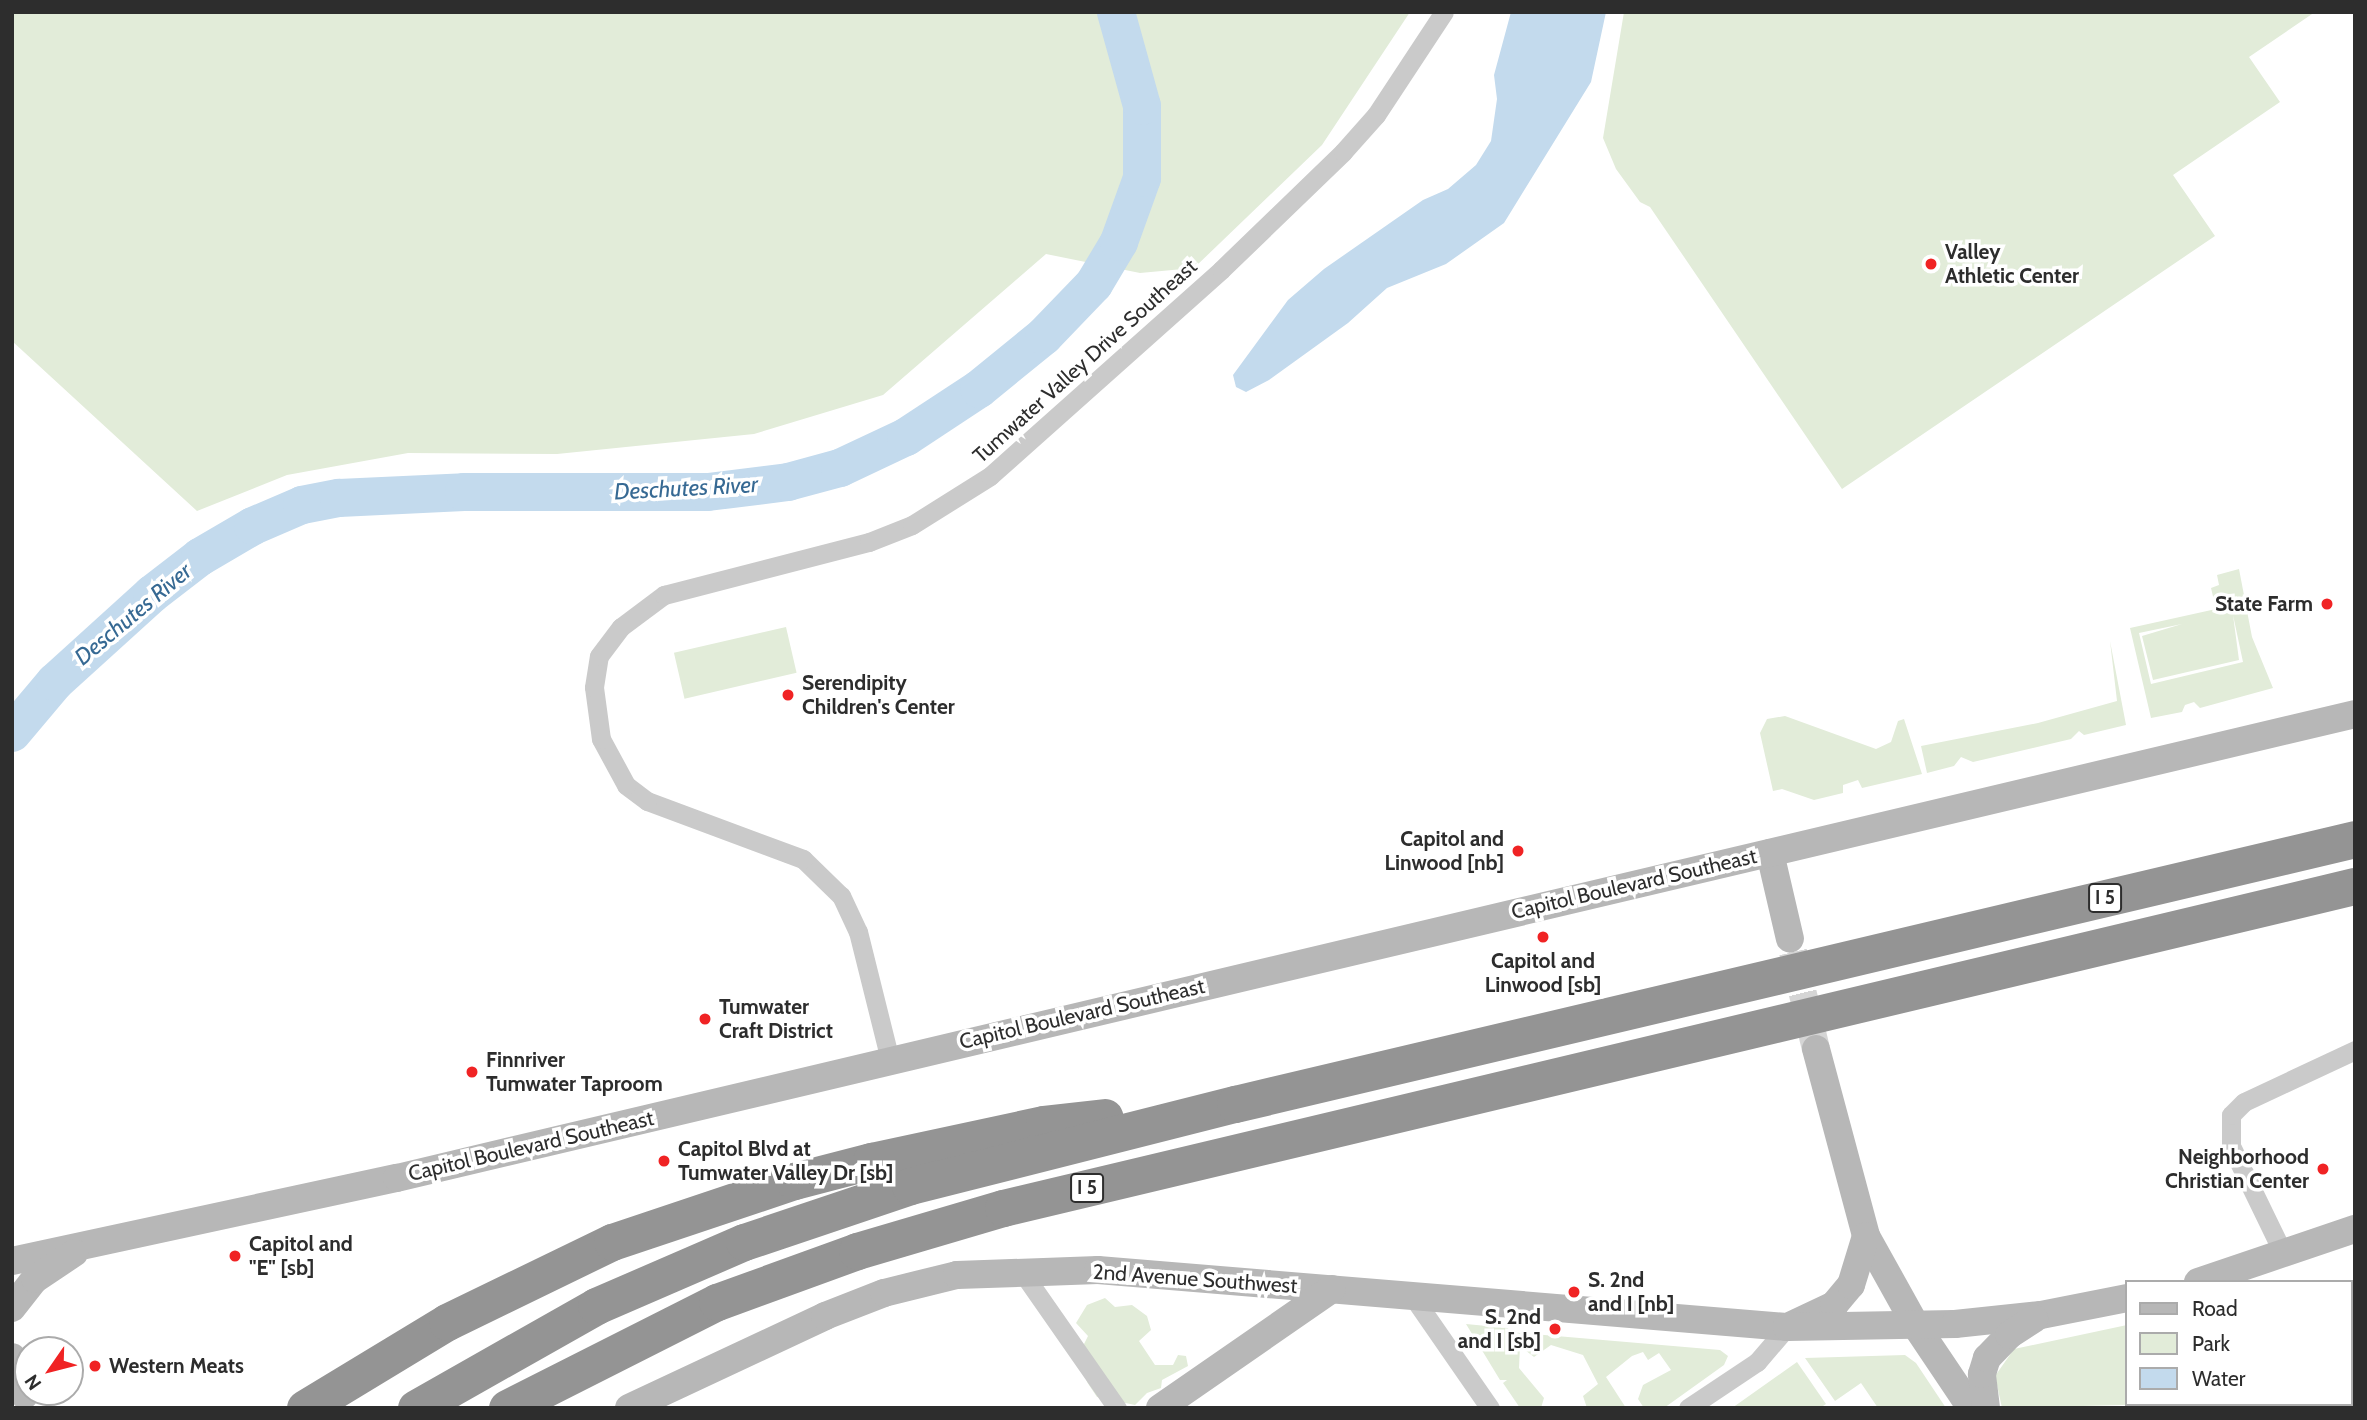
<!DOCTYPE html>
<html>
<head>
<meta charset="utf-8">
<style>
  body { margin:0 }
  #map { position:relative; width:2367px; height:1420px; overflow:hidden; background:#fff; font-family:Cabin,sans-serif }
  div>[style] { position:absolute }
  .green>* { inset:0; background:#e2ecd9; transform-origin:0 0 }
  .water>* { inset:0; background:#c3daed }
  .river>* { height:38px; margin:-19px; padding:0 19px; transform-origin:19px; border-radius:19px; background:#c3daed }
  .secondary-tunnel>* { height:28px; margin-top:-14px; transform-origin:0; background:repeating-linear-gradient(90deg,#d5d5d5 0 28px,transparent 0 42px) }
  .street>* { height:19px; margin:-9.5px; padding:0 9.5px; transform-origin:9.5px; border-radius:9.5px; background:#cacaca }
  .secondary>* { height:28px; margin:-14px; padding:0 14px; transform-origin:14px; border-radius:14px; background:#b7b7b7 }
  .highway>* { height:37px; margin:-18.5px; padding:0 18.5px; transform-origin:18.5px; border-radius:18.5px; background:#949494 }
  .dots>* { width:19px; height:19px; translate:-50% -50%; box-sizing:border-box; border:4px solid #fff; border-radius:50% }
  span { translate:-50% -50%; white-space:nowrap; text-align:center; line-height:1.15; -webkit-text-stroke:7px #fff; paint-order:stroke }
  .shield-label span { padding:2px 5px; background:#fff; border:2px solid; border-radius:5px; -webkit-text-stroke-width:0 }
  .shield-label { font-size:19px; color:#2d2d2d; font-weight:700 }
  .poi-label { font-size:21px; color:#2d2d2d; font-weight:700 }
  .left { translate:0 -50%; text-align:left }
  .right { translate:-100% -50%; text-align:right }
  .street-label { font-size:21px; color:#2d2d2d }
  .water-label { font-size:23px; color:#366993; font-style:italic }
  .frame { position:absolute; inset:0; border:14px solid #2d2d2d; pointer-events:none }
  .legend { position:absolute; left:2125px; top:1280px; width:228px; height:126px; box-sizing:border-box; background:#fff; border:2px solid #ababab; margin:0; padding:9px 12px; list-style:none; font-size:21px; color:#2d2d2d }
  .legend li { display:flex; align-items:center; gap:14px; height:35px }
  .legend b { width:35px; border:2px solid #ababab }
  .north { position:absolute; left:14px; top:1336px; width:70px; height:70px; box-sizing:border-box; background:#fff; border:2px solid #ababab; border-radius:50%; rotate:235deg; font-size:19px; font-weight:700; line-height:28px; text-align:center; color:#2d2d2d }
  .north::after { content:''; display:block; margin:auto; width:24px; height:32px; background:#f02324; clip-path:polygon(50% 0,100% 100%,50% 72%,0 100%) }
</style>
</head>
<body>
<div id="map">
  <div class="green">
    <div style="clip-path:polygon(12px 12px,1410px 12px,1322px 145px,1194px 268px,1140px 273px,1046px 254px,883px 395px,754px 434px,557px 454px,408px 453px,287px 475px,197px 511px,12px 341px)"></div>
    <div style="clip-path:polygon(1624px 12px,2315px 12px,2249px 57px,2280px 102px,2173px 175px,2215px 236px,1842px 489px,1650px 207px,1640px 202px,1616px 169px,1603px 138px)"></div>
    <div style="clip-path:polygon(evenodd,2239px 569px,2252px 637px,2273px 688px,2200px 708px,2194px 702px,2185px 705px,2182px 712px,2151px 718px,2130px 628px,2216px 609px,2211px 588px,2219px 585px,2217px 575px,2239px 569px,2233px 615px,2243px 662px,2151px 684px,2139px 633px,2182px 624px,2142px 636px,2153px 680px,2239px 660px,2233px 615px)"></div>
    <div style="left:786px;top:627px;width:47px;height:115px;rotate:77deg"></div>
    <div style="clip-path:polygon(2110px 641px,2126px 725px,2084px 735px,2079px 731px,2071px 739px,1973px 762px,1961px 757px,1954px 766px,1927px 773px,1921px 746px,2038px 723px,2117px 701px)"></div>
    <div style="clip-path:polygon(1785px 716px,1876px 749px,1891px 742px,1898px 721px,1904px 719px,1922px 774px,1862px 788px,1858px 780px,1843px 785px,1843px 793px,1814px 800px,1782px 789px,1773px 791px,1760px 733px,1767px 719px)"></div>
    <div style="clip-path:polygon(1105px 1298px,1115px 1307px,1132px 1305px,1147px 1316px,1151px 1330px,1139px 1341px,1155px 1365px,1173px 1365px,1178px 1355px,1186px 1356px,1188px 1366px,1162px 1380px,1161px 1388px,1147px 1393px,1135px 1405px,1097px 1397px,1087px 1382px,1081px 1350px,1088px 1336px,1076px 1323px,1087px 1305px)"></div>
    <div style="clip-path:polygon(1466px 1324px,1508px 1328px,1511px 1338px,1513px 1332px,1520px 1333px,1720px 1350px,1728px 1356px,1724px 1365px,1664px 1408px,1644px 1408px,1638px 1399px,1643px 1385px,1671px 1370px,1659px 1353px,1648px 1360px,1643px 1352px,1632px 1356px,1606px 1377px,1626px 1408px,1587px 1408px,1583px 1396px,1598px 1384px,1583px 1355px,1551px 1345px,1534px 1357px,1520px 1346px,1519px 1368px,1544px 1398px,1541px 1408px,1520px 1408px,1503px 1383px,1507px 1380px,1500px 1380px)"></div>
    <div style="clip-path:polygon(2127px 1325px,2127px 1404px,2164px 1404px,2002px 1408px,1995px 1376px,2014px 1349px)"></div>
    <div style="clip-path:polygon(2351px 1344px,2355px 1408px,2232px 1404px,2351px 1404px)"></div>
    <div style="clip-path:polygon(1905px 1355px,1916px 1363px,1946px 1408px,1878px 1408px,1861px 1383px,1835px 1401px,1805px 1358px)"></div>
    <div style="clip-path:polygon(1797px 1362px,1826px 1404px,1820px 1408px,1732px 1408px)"></div>
  </div>
  <div class="water">
    <div style="clip-path:polygon(1511px 12px,1606px 12px,1591px 82px,1504px 223px,1446px 264px,1387px 288px,1348px 323px,1269px 380px,1246px 392px,1236px 387px,1233px 375px,1288px 300px,1324px 269px,1423px 200px,1448px 189px,1476px 165px,1491px 141px,1497px 99px,1494px 75px)"></div>
  </div>
  <div class="river">
    <div style="left:12px;top:733px;width:67px;rotate:-49.9deg"></div>
    <div style="left:55px;top:682px;width:131px;rotate:-42.2deg"></div>
    <div style="left:152px;top:594px;width:61px;rotate:-37.6deg"></div>
    <div style="left:200px;top:557px;width:61px;rotate:-30.3deg"></div>
    <div style="left:253px;top:526px;width:53px;rotate:-23.2deg"></div>
    <div style="left:302px;top:505px;width:38px;rotate:-11deg"></div>
    <div style="left:339px;top:498px;width:125px;rotate:-2.7deg"></div>
    <div style="left:464px;top:492px;width:244px"></div>
    <div style="left:708px;top:492px;width:81px;rotate:-7.1deg"></div>
    <div style="left:788px;top:482px;width:54px;rotate:-15.1deg"></div>
    <div style="left:840px;top:468px;width:73px;rotate:-25.2deg"></div>
    <div style="left:906px;top:437px;width:87px;rotate:-33.3deg"></div>
    <div style="left:979px;top:389px;width:84px;rotate:-39.2deg"></div>
    <div style="left:1044px;top:336px;width:72px;rotate:-46.1deg"></div>
    <div style="left:1094px;top:284px;width:49px;rotate:-59.2deg"></div>
    <div style="left:1119px;top:242px;width:68px;rotate:-70.2deg"></div>
    <div style="left:1142px;top:178px;width:72px;rotate:-90deg"></div>
    <div style="left:1142px;top:106px;width:98px;rotate:-105.5deg"></div>
  </div>
  <div class="secondary-tunnel">
    <div style="left:1793px;top:952px;width:100px;rotate:76.7deg"></div>
  </div>
  <div class="street">
    <div style="left:890px;top:1060px;width:132px;rotate:-104deg"></div>
    <div style="left:858px;top:932px;width:40px;rotate:-115deg"></div>
    <div style="left:841px;top:896px;width:53px;rotate:-135.8deg"></div>
    <div style="left:803px;top:859px;width:166px;rotate:-159.6deg"></div>
    <div style="left:647px;top:801px;width:26px;rotate:-143deg"></div>
    <div style="left:626px;top:785px;width:52px;rotate:-118.5deg"></div>
    <div style="left:601px;top:739px;width:52px;rotate:-97.7deg"></div>
    <div style="left:594px;top:687px;width:31px;rotate:-81deg"></div>
    <div style="left:599px;top:656px;width:36px;rotate:-53deg"></div>
    <div style="left:621px;top:627px;width:54px;rotate:-36.7deg"></div>
    <div style="left:664px;top:595px;width:212px;rotate:-14.5deg"></div>
    <div style="left:869px;top:542px;width:46px;rotate:-21.6deg"></div>
    <div style="left:912px;top:525px;width:92px;rotate:-32.1deg"></div>
    <div style="left:990px;top:476px;width:310px;rotate:-41.7deg"></div>
    <div style="left:1221px;top:270px;width:170px;rotate:-44deg"></div>
    <div style="left:1343px;top:152px;width:50px;rotate:-48.3deg"></div>
    <div style="left:1376px;top:115px;width:123px;rotate:-56.6deg"></div>
    <div style="left:2284px;top:1255px;width:121px;rotate:-115.9deg"></div>
    <div style="left:2231px;top:1146px;width:31px;rotate:-90deg"></div>
    <div style="left:2231px;top:1115px;width:18px;rotate:-45deg"></div>
    <div style="left:2244px;top:1102px;width:123px;rotate:-25.1deg"></div>
    <div style="left:1022px;top:1272px;width:166px;rotate:55.1deg"></div>
    <div style="left:1413px;top:1297px;width:135px;rotate:55.3deg"></div>
    <div style="left:1688px;top:1408px;width:83px;rotate:-33.7deg"></div>
    <div style="left:1757px;top:1362px;width:46px;rotate:-49.4deg"></div>
  </div>
  <div class="secondary">
    <div style="left:1770px;top:853px;width:88px;rotate:76.9deg"></div>
    <div style="left:1816px;top:1049px;width:194px;rotate:75deg"></div>
    <div style="left:1866px;top:1236px;width:103px;rotate:60.9deg"></div>
    <div style="left:1916px;top:1326px;width:99px;rotate:56.1deg"></div>
    <div style="left:12px;top:1261px;width:394px;rotate:-12.2deg"></div>
    <div style="left:397px;top:1178px;width:2012px;rotate:-13.33deg"></div>
    <div style="left:2198px;top:1282px;width:166px;rotate:-18.7deg"></div>
    <div style="left:12px;top:1308px;width:37px;rotate:-52deg"></div>
    <div style="left:35px;top:1279px;width:47px;rotate:-33.7deg"></div>
    <div style="left:1792px;top:1325px;width:47px;rotate:-25.5deg"></div>
    <div style="left:1834px;top:1305px;width:26px;rotate:-50deg"></div>
    <div style="left:1851px;top:1285px;width:51px;rotate:-73deg"></div>
    <div style="left:12px;top:1357px;width:40px;rotate:72deg"></div>
    <div style="left:629px;top:1408px;width:217px;rotate:-25.1deg"></div>
    <div style="left:825px;top:1316px;width:63px;rotate:-21.3deg"></div>
    <div style="left:884px;top:1293px;width:75px;rotate:-13.9deg"></div>
    <div style="left:957px;top:1275px;width:141px;rotate:-2deg"></div>
    <div style="left:1098px;top:1270px;width:691px;rotate:4.73deg"></div>
    <div style="left:1787px;top:1327px;width:168px;rotate:-1deg"></div>
    <div style="left:1955px;top:1324px;width:86px;rotate:-6deg"></div>
    <div style="left:2041px;top:1315px;width:88px;rotate:-11.2deg"></div>
    <div style="left:1160px;top:1408px;width:209px;rotate:-34.7deg"></div>
    <div style="left:1986px;top:1408px;width:34px;rotate:-97deg"></div>
    <div style="left:1982px;top:1374px;width:17px;rotate:-73deg"></div>
    <div style="left:1987px;top:1358px;width:32px;rotate:-46deg"></div>
    <div style="left:2009px;top:1335px;width:30px;rotate:-33deg"></div>
  </div>
  <div class="highway">
    <div style="left:305px;top:1408px;width:166px;rotate:-31.2deg"></div>
    <div style="left:447px;top:1322px;width:183px;rotate:-25.9deg"></div>
    <div style="left:612px;top:1242px;width:192px;rotate:-18.5deg"></div>
    <div style="left:794px;top:1181px;width:80px;rotate:-14.6deg"></div>
    <div style="left:871px;top:1161px;width:177px;rotate:-12.1deg"></div>
    <div style="left:1044px;top:1124px;width:61px;rotate:-6.5deg"></div>
    <div style="left:416px;top:1408px;width:207px;rotate:-29.5deg"></div>
    <div style="left:596px;top:1306px;width:161px;rotate:-23.4deg"></div>
    <div style="left:744px;top:1242px;width:175px;rotate:-18.6deg"></div>
    <div style="left:910px;top:1186px;width:335px;rotate:-14.2deg"></div>
    <div style="left:1235px;top:1104px;width:1151px;rotate:-13.31deg"></div>
    <div style="left:507px;top:1408px;width:235px;rotate:-26.8deg"></div>
    <div style="left:717px;top:1302px;width:149px;rotate:-20deg"></div>
    <div style="left:857px;top:1251px;width:152px;rotate:-16.4deg"></div>
    <div style="left:1003px;top:1208px;width:1390px;rotate:-13.4deg"></div>
  </div>
  <div class="dots">
    <div style="left:1931px;top:264px;background:#f02324"></div>
    <div style="left:2327px;top:604px;background:#f02324"></div>
    <div style="left:788px;top:695px;background:#f02324"></div>
    <div style="left:1518px;top:851px;background:#f02324"></div>
    <div style="left:1543px;top:937px;background:#f02324"></div>
    <div style="left:705px;top:1019px;background:#f02324"></div>
    <div style="left:472px;top:1072px;background:#f02324"></div>
    <div style="left:664px;top:1161px;background:#f02324"></div>
    <div style="left:2323px;top:1169px;background:#f02324"></div>
    <div style="left:235px;top:1256px;background:#f02324"></div>
    <div style="left:1574px;top:1292px;background:#f02324"></div>
    <div style="left:1555px;top:1329px;background:#f02324"></div>
    <div style="left:95px;top:1366px;background:#f02324"></div>
  </div>
  <div class="shield-label">
    <span style="left:2105px;top:898px">I 5</span>
    <span style="left:1087px;top:1188px">I 5</span>
  </div>
  <div class="poi-label">
    <span class="left" style="left:1945px;top:264px">Valley<br>Athletic Center</span>
    <span class="right" style="left:2313px;top:604px">State Farm</span>
    <span class="left" style="left:802px;top:695px">Serendipity<br>Children's Center</span>
    <span class="right" style="left:1504px;top:851px">Capitol and<br>Linwood [nb]</span>
    <span style="left:1543px;top:973px">Capitol and<br>Linwood [sb]</span>
    <span class="left" style="left:719px;top:1019px">Tumwater<br>Craft District</span>
    <span class="left" style="left:486px;top:1072px">Finnriver<br>Tumwater Taproom</span>
    <span class="left" style="left:678px;top:1161px">Capitol Blvd at<br>Tumwater Valley Dr [sb]</span>
    <span class="right" style="left:2309px;top:1169px">Neighborhood<br>Christian Center</span>
    <span class="left" style="left:249px;top:1256px">Capitol and<br>"E" [sb]</span>
    <span class="left" style="left:1588px;top:1292px">S. 2nd<br>and I [nb]</span>
    <span class="right" style="left:1541px;top:1329px">S. 2nd<br>and I [sb]</span>
    <span class="left" style="left:109px;top:1366px">Western Meats</span>
  </div>
  <div class="street-label">
    <span style="left:1085px;top:361px;rotate:-42deg">Tumwater Valley Drive Southeast</span>
    <span style="left:1634px;top:884px;rotate:-13deg">Capitol Boulevard Southeast</span>
    <span style="left:1082px;top:1014px;rotate:-13deg">Capitol Boulevard Southeast</span>
    <span style="left:531px;top:1146px;rotate:-13deg">Capitol Boulevard Southeast</span>
    <span style="left:1195px;top:1279px;rotate:4deg">2nd Avenue Southwest</span>
  </div>
  <div class="water-label">
    <span style="left:686px;top:488px;rotate:-3deg">Deschutes River</span>
    <span style="left:133px;top:614px;rotate:-40deg">Deschutes River</span>
  </div>
  <div class="frame"></div>
  <ul class="legend">
  <li><b style="height:9px;background:#b7b7b7"></b>Road</li>
  <li><b style="height:19px;background:#e2ecd9"></b>Park</li>
  <li><b style="height:19px;background:#c3daed"></b>Water</li>
  </ul>
  <div class="north">N</div>
</div>
</body>
</html>
